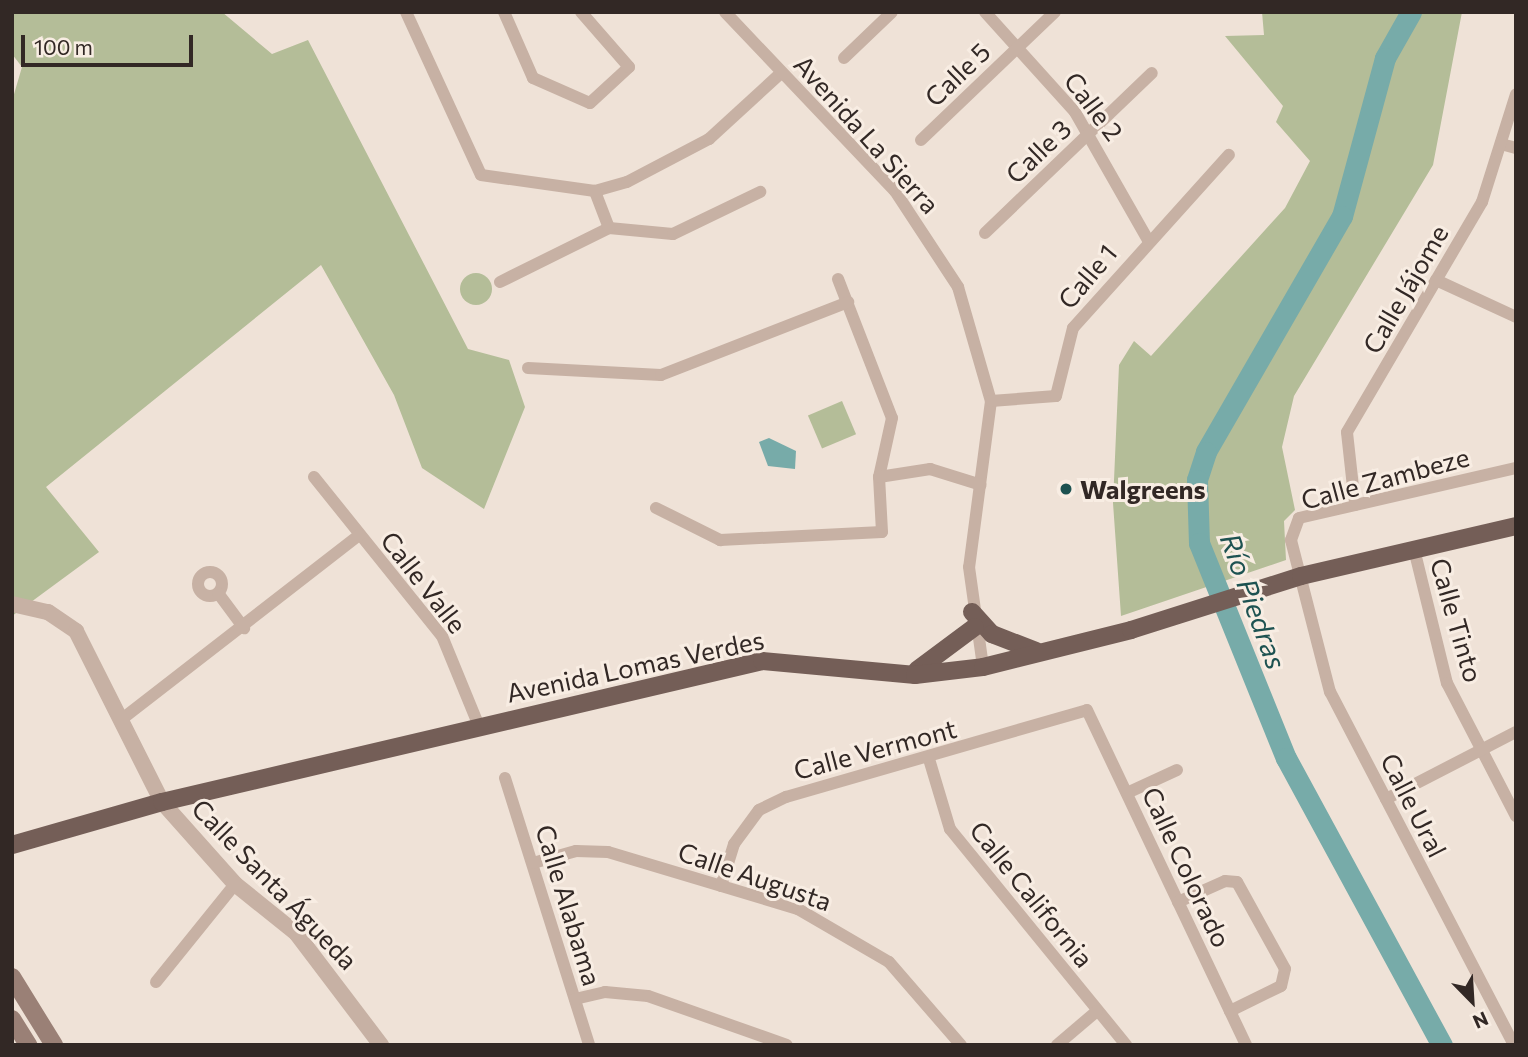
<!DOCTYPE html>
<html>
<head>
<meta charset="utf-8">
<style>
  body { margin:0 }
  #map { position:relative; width:1528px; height:1057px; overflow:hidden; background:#efe2d7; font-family:Commissioner,sans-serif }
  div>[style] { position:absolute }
  .green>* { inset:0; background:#b4bd98; transform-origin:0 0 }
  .round { border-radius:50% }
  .water>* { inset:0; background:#77aba9 }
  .river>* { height:21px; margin:-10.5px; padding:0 10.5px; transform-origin:10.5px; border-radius:10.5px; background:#77aba9 }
  .minor>* { height:12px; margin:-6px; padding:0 6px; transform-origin:6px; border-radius:6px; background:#c7b1a4 }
  .minor>.ring { margin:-6px; padding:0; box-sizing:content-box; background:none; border:12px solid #c7b1a4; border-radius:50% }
  .tertiary>* { height:16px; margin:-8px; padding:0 8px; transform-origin:8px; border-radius:8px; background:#c7b1a4 }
  .secondary>* { height:18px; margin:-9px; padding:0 9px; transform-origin:9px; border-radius:9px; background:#9a8076 }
  .primary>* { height:18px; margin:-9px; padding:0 9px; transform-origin:9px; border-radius:9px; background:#745e57 }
  .dots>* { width:19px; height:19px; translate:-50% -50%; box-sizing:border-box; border:4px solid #f8ede3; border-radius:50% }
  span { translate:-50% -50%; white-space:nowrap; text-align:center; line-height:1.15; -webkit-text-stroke:6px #f8ede3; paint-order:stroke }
  .street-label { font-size:26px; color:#322825 }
  .poi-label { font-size:26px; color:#322825; font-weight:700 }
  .left { translate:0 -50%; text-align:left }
  .water-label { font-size:28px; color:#1d5251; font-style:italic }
  .frame { position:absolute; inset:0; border:14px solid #322825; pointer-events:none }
  .north { position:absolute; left:1437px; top:966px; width:70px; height:70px; -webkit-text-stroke:5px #f8ede3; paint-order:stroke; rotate:156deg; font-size:19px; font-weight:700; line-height:28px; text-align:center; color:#322825 }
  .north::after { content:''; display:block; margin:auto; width:24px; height:32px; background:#322825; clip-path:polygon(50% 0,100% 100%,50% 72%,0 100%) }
  .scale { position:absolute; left:21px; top:35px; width:172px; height:32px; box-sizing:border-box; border:4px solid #322825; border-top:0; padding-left:9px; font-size:21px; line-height:24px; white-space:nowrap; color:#322825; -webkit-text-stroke:5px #f8ede3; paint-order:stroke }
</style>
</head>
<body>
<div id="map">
  <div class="green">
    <div style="clip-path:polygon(12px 12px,222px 12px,272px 54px,308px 40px,468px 349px,509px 360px,525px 407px,484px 509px,422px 468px,394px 395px,321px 265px,46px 487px,99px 552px,12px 616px,12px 101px,22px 67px,12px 54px)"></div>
    <div style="clip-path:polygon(1262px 12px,1462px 12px,1433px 165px,1294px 396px,1282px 447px,1295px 510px,1284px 521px,1286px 560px,1121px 616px,1113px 503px,1119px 365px,1134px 341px,1151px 356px,1285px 208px,1310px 161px,1276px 122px,1283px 106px,1225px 36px,1264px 35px)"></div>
    <div class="round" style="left:460px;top:273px;width:32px;height:32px"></div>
    <div style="left:842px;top:401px;width:36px;height:37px;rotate:67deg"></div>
  </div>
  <div class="water">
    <div style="clip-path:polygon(769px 438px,796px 451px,795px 469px,768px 466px,759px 442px)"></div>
  </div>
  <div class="river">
    <div style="left:1411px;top:12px;width:53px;rotate:119.5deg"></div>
    <div style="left:1385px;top:58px;width:164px;rotate:105.2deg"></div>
    <div style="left:1342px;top:216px;width:272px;rotate:120deg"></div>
    <div style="left:1206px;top:452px;width:29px;rotate:108deg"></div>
    <div style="left:1197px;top:480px;width:63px;rotate:88.2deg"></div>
    <div style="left:1199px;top:543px;width:232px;rotate:68deg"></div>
    <div style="left:1286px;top:758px;width:327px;rotate:61.5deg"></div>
  </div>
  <div class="minor">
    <div style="left:406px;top:12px;width:179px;rotate:65.3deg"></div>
    <div style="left:481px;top:175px;width:115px;rotate:8deg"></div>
    <div style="left:595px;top:191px;width:33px;rotate:-16deg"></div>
    <div style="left:627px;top:182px;width:93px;rotate:-27.7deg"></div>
    <div style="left:709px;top:139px;width:98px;rotate:-42.5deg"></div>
    <div style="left:504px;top:12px;width:72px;rotate:66.3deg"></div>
    <div style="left:533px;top:78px;width:62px;rotate:23.7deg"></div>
    <div style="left:590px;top:103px;width:53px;rotate:-42.7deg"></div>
    <div style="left:629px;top:67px;width:73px;rotate:-131.1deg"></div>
    <div style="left:725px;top:12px;width:247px;rotate:46.5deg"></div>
    <div style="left:895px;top:191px;width:115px;rotate:56.7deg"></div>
    <div style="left:958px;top:287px;width:119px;rotate:73.9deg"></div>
    <div style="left:991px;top:401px;width:167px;rotate:97.5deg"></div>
    <div style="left:969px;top:567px;width:101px;rotate:82deg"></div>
    <div style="left:985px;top:12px;width:135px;rotate:48deg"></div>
    <div style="left:1075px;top:112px;width:147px;rotate:60.3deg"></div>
    <div style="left:844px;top:58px;width:66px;rotate:-43.8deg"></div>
    <div style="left:921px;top:140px;width:185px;rotate:-43.7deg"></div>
    <div style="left:1501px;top:144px;width:16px;rotate:15deg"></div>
    <div style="left:609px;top:228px;width:64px;rotate:5.4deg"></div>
    <div style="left:673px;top:234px;width:97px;rotate:-25.8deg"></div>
    <div style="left:985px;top:233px;width:231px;rotate:-43.8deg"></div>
    <div style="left:838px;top:279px;width:149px;rotate:68.8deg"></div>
    <div style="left:892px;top:418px;width:60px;rotate:102.4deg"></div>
    <div style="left:1436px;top:280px;width:88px;rotate:24.8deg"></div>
    <div style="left:500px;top:282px;width:122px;rotate:-26.4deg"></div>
    <div style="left:609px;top:228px;width:40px;rotate:-111deg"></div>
    <div style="left:528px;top:368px;width:133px;rotate:3deg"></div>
    <div style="left:661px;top:375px;width:201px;rotate:-21.3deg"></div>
    <div style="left:991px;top:401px;width:65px;rotate:-4.4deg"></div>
    <div style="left:1056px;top:396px;width:70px;rotate:-76deg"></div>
    <div style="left:1073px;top:328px;width:233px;rotate:-48deg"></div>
    <div style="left:314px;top:477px;width:204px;rotate:51.2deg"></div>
    <div style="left:442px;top:636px;width:97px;rotate:67.7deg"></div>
    <div style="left:1355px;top:505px;width:73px;rotate:-96.3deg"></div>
    <div style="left:1347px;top:432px;width:267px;rotate:-59.6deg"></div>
    <div style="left:1482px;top:202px;width:113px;rotate:-72.5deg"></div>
    <div style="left:656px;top:508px;width:72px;rotate:26.6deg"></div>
    <div style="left:720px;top:540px;width:162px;rotate:-2.8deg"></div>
    <div style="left:882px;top:532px;width:55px;rotate:-93.1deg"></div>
    <div style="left:879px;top:477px;width:52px;rotate:-8.9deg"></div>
    <div style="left:930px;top:469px;width:53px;rotate:17.4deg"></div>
    <div style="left:1414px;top:549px;width:138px;rotate:76.2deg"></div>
    <div style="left:1447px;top:683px;width:150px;rotate:62.6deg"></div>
    <div class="ring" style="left:198px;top:572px;width:12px;height:12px"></div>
    <div style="left:218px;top:593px;width:44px;rotate:53.4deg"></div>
    <div style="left:122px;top:719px;width:300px;rotate:-37.8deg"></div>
    <div style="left:929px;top:759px;width:73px;rotate:73.3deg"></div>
    <div style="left:950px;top:829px;width:279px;rotate:50.8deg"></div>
    <div style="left:505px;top:778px;width:280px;rotate:72.5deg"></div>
    <div style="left:1127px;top:793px;width:55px;rotate:-24.7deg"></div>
    <div style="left:1386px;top:799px;width:146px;rotate:-27.3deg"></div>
    <div style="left:533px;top:863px;width:45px;rotate:-15.6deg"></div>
    <div style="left:576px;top:851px;width:32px;rotate:2deg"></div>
    <div style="left:608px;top:852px;width:198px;rotate:16.7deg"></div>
    <div style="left:798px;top:909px;width:105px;rotate:30.2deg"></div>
    <div style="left:889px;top:962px;width:110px;rotate:49.1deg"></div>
    <div style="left:721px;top:886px;width:44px;rotate:-72.8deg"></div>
    <div style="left:734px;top:844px;width:42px;rotate:-53.7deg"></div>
    <div style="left:759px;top:810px;width:30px;rotate:-26deg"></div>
    <div style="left:786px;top:797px;width:313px;rotate:-16.1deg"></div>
    <div style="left:1087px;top:710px;width:371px;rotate:64.6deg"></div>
    <div style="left:1178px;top:902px;width:51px;rotate:-24.1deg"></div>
    <div style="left:1225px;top:881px;width:12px;rotate:5deg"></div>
    <div style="left:1237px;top:882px;width:99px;rotate:61.1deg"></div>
    <div style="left:1285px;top:969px;width:17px;rotate:103deg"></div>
    <div style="left:1281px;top:986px;width:57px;rotate:153.9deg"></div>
    <div style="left:156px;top:982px;width:126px;rotate:-51.1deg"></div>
    <div style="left:575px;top:999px;width:31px;rotate:-13deg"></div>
    <div style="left:605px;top:992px;width:43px;rotate:5.3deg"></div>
    <div style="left:648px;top:996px;width:147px;rotate:19.4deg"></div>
    <div style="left:1057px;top:1045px;width:52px;rotate:-40.4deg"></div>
    <div style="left:1514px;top:1045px;width:398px;rotate:-117.5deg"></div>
    <div style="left:1330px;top:692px;width:157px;rotate:-104.4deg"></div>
    <div style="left:1291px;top:540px;width:23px;rotate:-70deg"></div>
    <div style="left:1299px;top:518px;width:223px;rotate:-13deg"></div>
  </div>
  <div class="tertiary">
    <div style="left:12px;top:604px;width:37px;rotate:13deg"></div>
    <div style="left:48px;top:612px;width:34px;rotate:34deg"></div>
    <div style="left:76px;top:631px;width:191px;rotate:63.3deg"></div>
    <div style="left:162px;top:802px;width:110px;rotate:48.3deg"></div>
    <div style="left:235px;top:884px;width:78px;rotate:38.8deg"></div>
    <div style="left:296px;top:933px;width:141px;rotate:52.8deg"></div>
  </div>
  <div class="secondary">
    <div style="left:12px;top:977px;width:80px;rotate:58.3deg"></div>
    <div style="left:12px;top:1019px;width:31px;rotate:58deg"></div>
  </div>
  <div class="primary">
    <div style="left:972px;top:612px;width:30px;rotate:48deg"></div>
    <div style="left:992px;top:634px;width:47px;rotate:21.1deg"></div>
    <div style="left:917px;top:670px;width:72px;rotate:-36.6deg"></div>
    <div style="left:12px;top:845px;width:156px;rotate:-16deg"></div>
    <div style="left:162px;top:802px;width:616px;rotate:-13.22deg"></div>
    <div style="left:762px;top:661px;width:154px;rotate:5.2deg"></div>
    <div style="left:915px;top:675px;width:68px;rotate:-6.7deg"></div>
    <div style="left:983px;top:667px;width:153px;rotate:-14deg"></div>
    <div style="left:1131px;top:630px;width:178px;rotate:-17.6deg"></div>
    <div style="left:1301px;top:576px;width:221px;rotate:-13.1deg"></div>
  </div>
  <div class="dots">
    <div style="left:1066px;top:489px;background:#1d5251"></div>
  </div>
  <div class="street-label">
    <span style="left:957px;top:74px;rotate:-44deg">Calle 5</span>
    <span style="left:1094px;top:106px;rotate:53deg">Calle 2</span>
    <span style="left:867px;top:134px;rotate:48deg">Avenida La Sierra</span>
    <span style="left:1038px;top:151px;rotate:-44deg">Calle 3</span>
    <span style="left:1087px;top:276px;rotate:-50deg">Calle 1</span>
    <span style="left:1405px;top:289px;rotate:-60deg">Calle Jájome</span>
    <span style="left:1385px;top:478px;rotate:-15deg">Calle Zambeze</span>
    <span style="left:424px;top:582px;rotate:52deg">Calle Valle</span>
    <span style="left:1457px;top:620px;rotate:74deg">Calle Tinto</span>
    <span style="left:635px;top:666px;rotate:-12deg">Avenida Lomas Verdes</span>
    <span style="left:875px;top:749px;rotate:-15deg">Calle Vermont</span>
    <span style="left:1414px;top:805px;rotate:63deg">Calle Ural</span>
    <span style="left:1187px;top:867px;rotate:65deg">Calle Colorado</span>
    <span style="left:755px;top:876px;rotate:19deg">Calle Augusta</span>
    <span style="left:275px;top:884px;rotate:46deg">Calle Santa Águeda</span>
    <span style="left:1032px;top:894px;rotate:51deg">Calle California</span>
    <span style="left:569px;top:905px;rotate:73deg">Calle Alabama</span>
  </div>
  <div class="poi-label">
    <span class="left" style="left:1080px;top:489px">Walgreens</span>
  </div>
  <div class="water-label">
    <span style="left:1254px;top:601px;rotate:70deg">Río Piedras</span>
  </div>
  <div class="frame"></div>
  <div class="north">N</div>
  <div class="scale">100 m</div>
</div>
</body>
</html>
